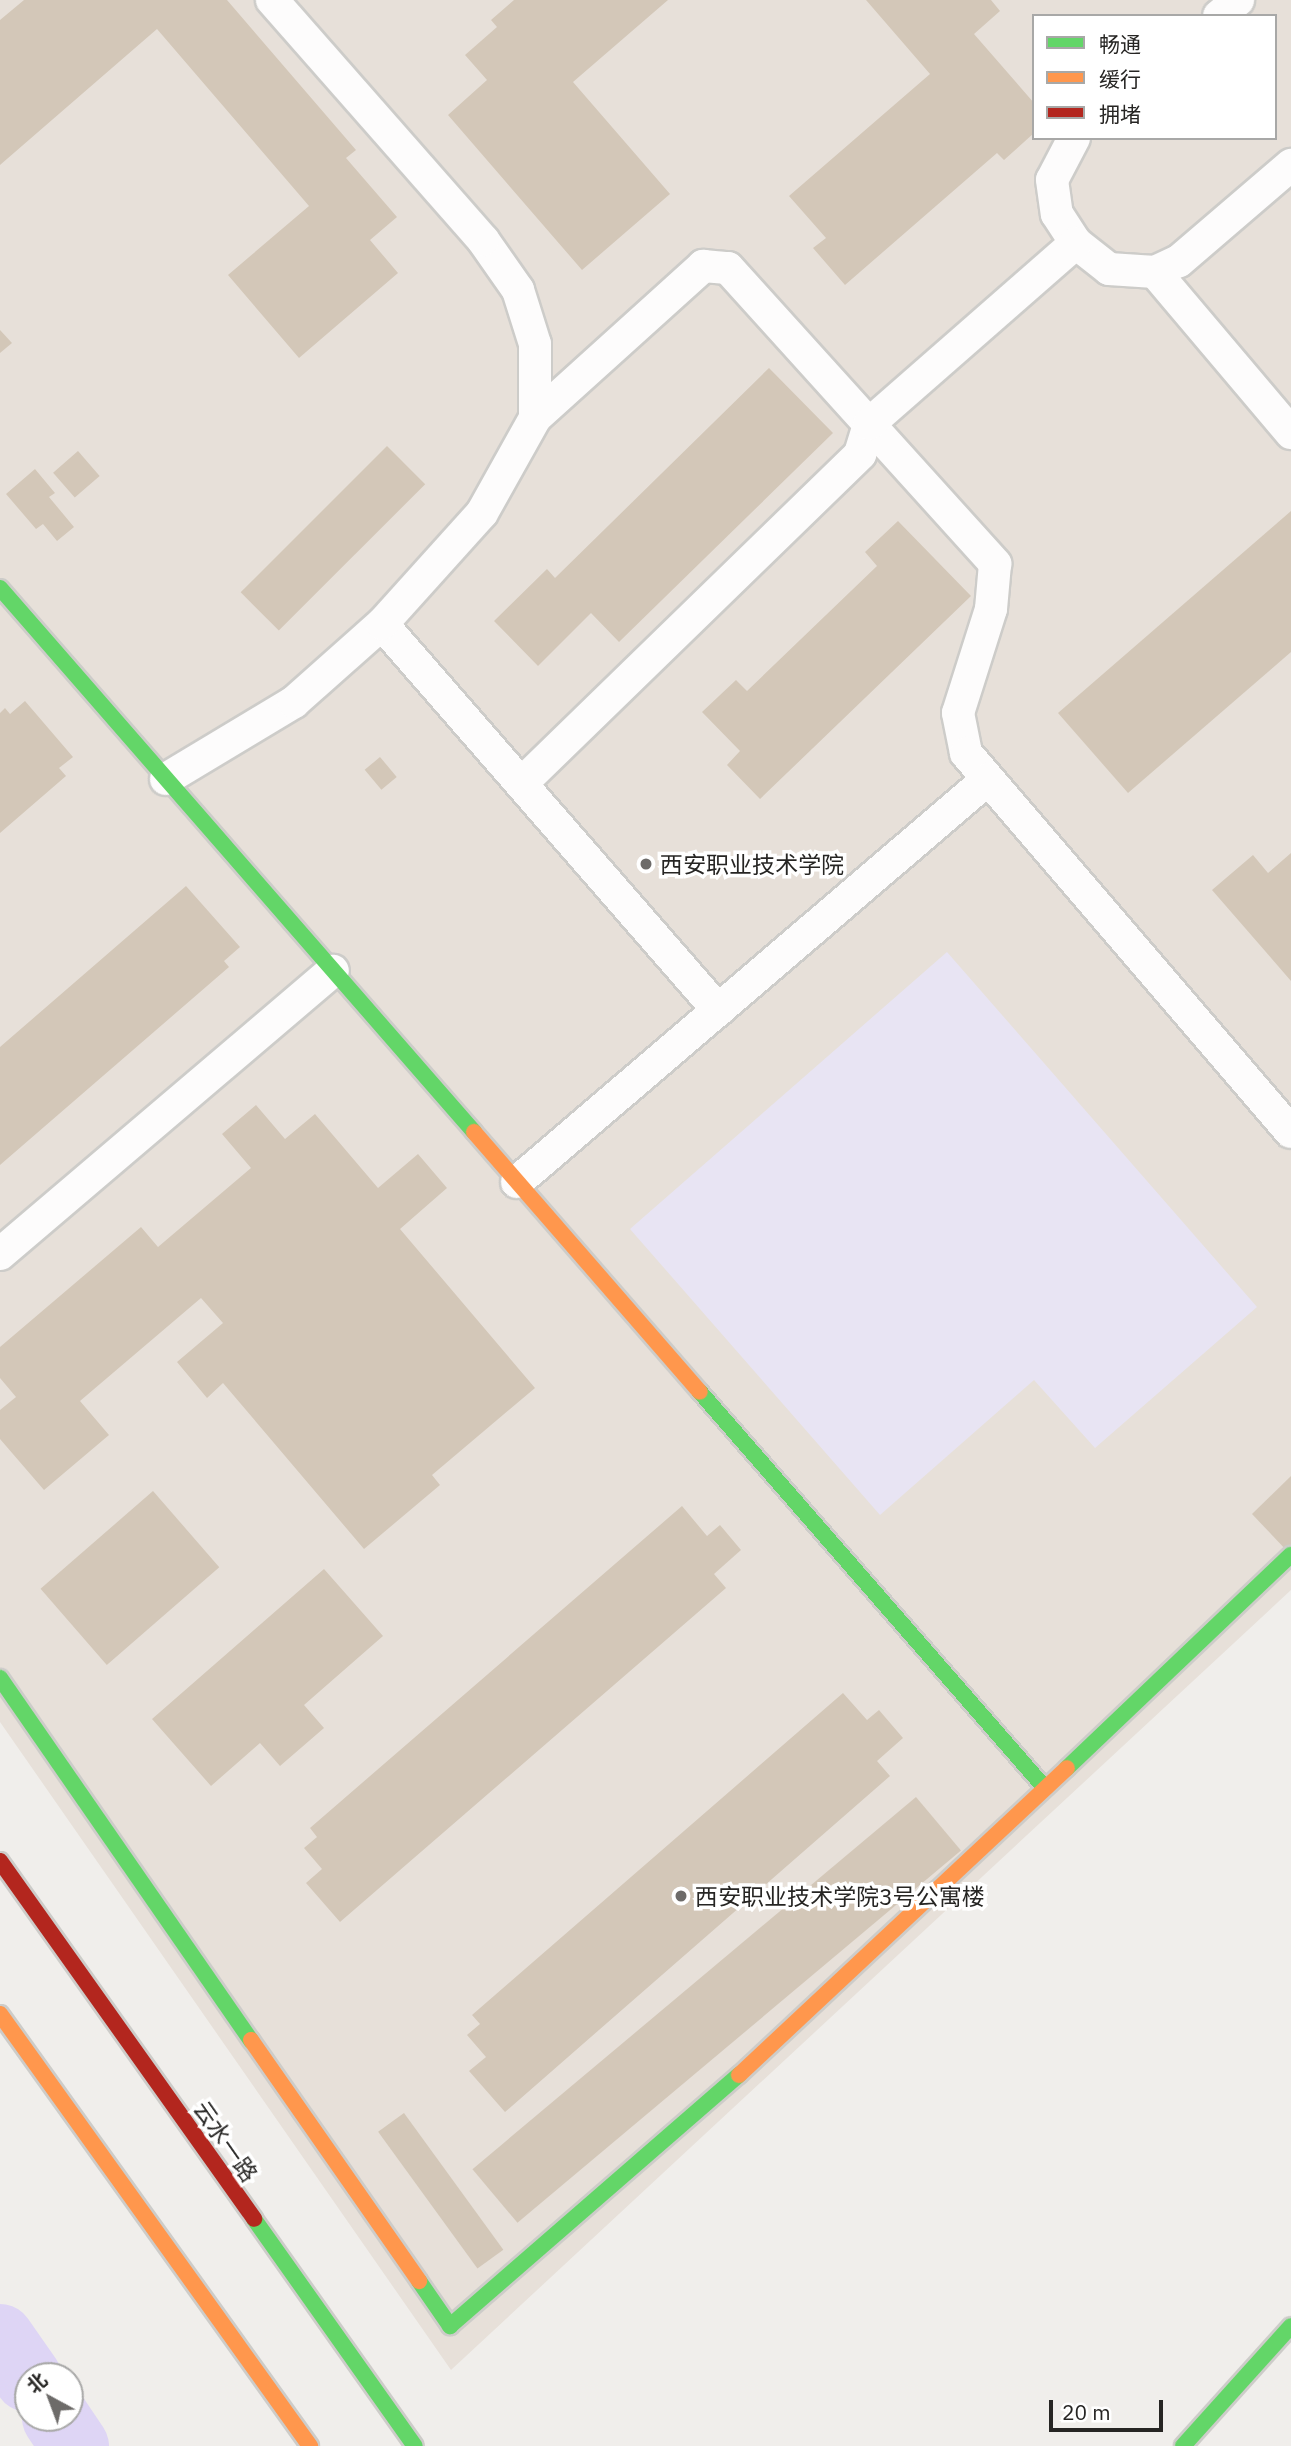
<!DOCTYPE html>
<html>
<head>
<meta charset="utf-8">
<style>
  body { margin:0 }
  #map { position:relative; width:1291px; height:2446px; overflow:hidden; background:#f0eeeb; font-family:"IBM Plex Sans","Noto Sans SC",sans-serif }
  div>[style] { position:absolute }
  .built>* { inset:0; background:#e7e0d9 }
  .green>* { inset:0; background:#e8e4f3 }
  .river>* { height:68px; margin:-34px; padding:0 34px; transform-origin:34px; border-radius:34px; background:#ded5f5 }
  .building>* { inset:0; background:#d3c7b8; transform-origin:0 0 }
  .roads { filter:drop-shadow(2px 0 #cdccc9) drop-shadow(-2px 0 #cdccc9) drop-shadow(0 2px #cdccc9) drop-shadow(0 -2px #cdccc9) }
  .street>* { height:32px; margin:-16px; padding:0 16px; transform-origin:16px; border-radius:16px; background:#fdfcfc }
  .fast>* { height:16px; margin:-8px; padding:0 8px; transform-origin:8px; border-radius:8px; background:#63d668 }
  .slow>* { height:16px; margin:-8px; padding:0 8px; transform-origin:8px; border-radius:8px; background:#ff974d }
  .jam>* { height:16px; margin:-8px; padding:0 8px; transform-origin:8px; border-radius:8px; background:#b3261e }
  .dots>* { width:19px; height:19px; translate:-50% -50%; box-sizing:border-box; border:4px solid #fff; border-radius:50% }
  span { translate:-50% -50%; white-space:nowrap; text-align:center; line-height:1.15; -webkit-text-stroke:7px #fff; paint-order:stroke }
  .poi-label { font-size:23px; color:#262523 }
  .left { translate:0 -50%; text-align:left }
  .street-label { font-size:23px; color:#262523 }
  .legend { position:absolute; left:1032px; top:14px; width:245px; height:126px; box-sizing:border-box; background:#fff; border:2px solid #a8a8a7; margin:0; padding:9px 12px; list-style:none; font-size:21px; color:#262523 }
  .legend li { display:flex; align-items:center; gap:14px; height:35px }
  .legend b { width:35px; border:2px solid #a8a8a7 }
  .north { position:absolute; left:14px; top:2362px; width:70px; height:70px; box-sizing:border-box; background:#fff; border:2px solid #a8a8a7; border-radius:50%; rotate:319deg; font-size:19px; font-weight:700; line-height:28px; text-align:center; color:#262523 }
  .north::after { content:''; display:block; margin:auto; width:24px; height:32px; background:#6d6b69; clip-path:polygon(50% 0,100% 100%,50% 72%,0 100%) }
  .scale { position:absolute; left:1049px; top:2400px; width:114px; height:32px; box-sizing:border-box; border:4px solid #262523; border-top:0; padding-left:9px; font-size:21px; line-height:24px; white-space:nowrap; color:#262523; -webkit-text-stroke:5px #fff; paint-order:stroke }
</style>
</head>
<body>
<div id="map">
  <div class="built">
    <div style="clip-path:polygon(evenodd,0 0,1291px 0,1291px 1590px,451px 2370px,0 1722px,0 0,1034px 16px,1275px 16px,1275px 138px,1034px 138px,1034px 16px)"></div>
  </div>
  <div class="green">
    <div style="clip-path:polygon(947px 952px,1257px 1307px,1095px 1448px,1034px 1380px,880px 1515px,630px 1229px)"></div>
  </div>
  <div class="river">
    <div style="left:0;top:2338px;width:49px;rotate:55deg"></div>
    <div style="left:56px;top:2418px;width:34px;rotate:56deg"></div>
  </div>
  <div class="building">
    <div style="clip-path:polygon(24px 0,227px 0,356px 150px,346px 158px,397px 217px,370px 240px,398px 273px,299px 358px,228px 275px,309px 206px,157px 29px,0 165px,0 20px)"></div>
    <div style="clip-path:polygon(514px 0,668px 0,573px 82px,670px 194px,582px 270px,448px 115px,487px 80px,465px 55px,497px 27px,491px 20px)"></div>
    <div style="clip-path:polygon(866px 0,991px 0,1000px 11px,974px 34px,1034px 103px,1034px 133px,1004px 160px,997px 153px,845px 285px,813px 248px,826px 238px,789px 196px,930px 74px)"></div>
    <div style="clip-path:polygon(0 330px,12px 343px,0 353px)"></div>
    <div style="clip-path:polygon(769px 368px,833px 433px,619px 642px,591px 613px,538px 666px,494px 621px,547px 569px,555px 578px)"></div>
    <div style="left:387px;top:446px;width:54px;height:207px;rotate:45deg"></div>
    <div style="left:78px;top:451px;width:33px;height:33px;rotate:49deg"></div>
    <div style="clip-path:polygon(35px 469px,55px 493px,49px 497px,74px 527px,57px 541px,43px 524px,36px 529px,6px 494px)"></div>
    <div style="clip-path:polygon(1291px 511px,1291px 652px,1128px 793px,1058px 713px)"></div>
    <div style="clip-path:polygon(898px 521px,971px 596px,760px 799px,727px 765px,740px 751px,702px 712px,736px 680px,747px 691px,877px 566px,865px 552px)"></div>
    <div style="clip-path:polygon(25px 701px,73px 757px,59px 768px,66px 776px,0 833px,0 713px,5px 708px,10px 714px)"></div>
    <div style="left:380px;top:757px;width:26px;height:20px;rotate:50deg"></div>
    <div style="clip-path:polygon(1291px 853px,1291px 981px,1212px 890px,1253px 855px,1268px 873px)"></div>
    <div style="clip-path:polygon(186px 886px,240px 947px,224px 961px,229px 967px,0 1165px,0 1047px)"></div>
    <div style="clip-path:polygon(256px 1105px,285px 1139px,315px 1114px,378px 1188px,418px 1154px,447px 1188px,400px 1229px,535px 1388px,432px 1475px,440px 1485px,364px 1549px,223px 1383px,207px 1398px,177px 1362px,223px 1323px,201px 1298px,80px 1401px,109px 1435px,44px 1490px,0 1439px,0 1410px,16px 1397px,0 1378px,0 1347px,141px 1227px,158px 1247px,251px 1168px,222px 1134px)"></div>
    <div style="clip-path:polygon(1291px 1476px,1291px 1549px,1288px 1552px,1252px 1514px)"></div>
    <div style="left:153px;top:1491px;width:101px;height:149px;rotate:49deg"></div>
    <div style="clip-path:polygon(682px 1506px,707px 1536px,720px 1525px,741px 1550px,714px 1574px,726px 1588px,340px 1922px,306px 1883px,322px 1869px,304px 1848px,317px 1837px,310px 1828px)"></div>
    <div style="clip-path:polygon(324px 1569px,383px 1636px,304px 1705px,324px 1728px,280px 1766px,260px 1743px,211px 1786px,152px 1719px)"></div>
    <div style="clip-path:polygon(843px 1693px,867px 1720px,879px 1710px,903px 1738px,877px 1761px,890px 1776px,505px 2112px,469px 2071px,486px 2057px,467px 2035px,480px 2024px,472px 2015px)"></div>
    <div style="left:916px;top:1797px;width:70px;height:579px;rotate:50deg"></div>
    <div style="left:404px;top:2113px;width:169px;height:32px;rotate:54deg"></div>
  </div>
  <div class="roads">
    <div class="street">
      <div style="left:1219px;top:16px;width:25px;rotate:-40deg"></div>
      <div style="left:1074px;top:138px;width:47px;rotate:117.6deg"></div>
      <div style="left:1052px;top:180px;width:34px;rotate:82deg"></div>
      <div style="left:1057px;top:214px;width:35px;rotate:57deg"></div>
      <div style="left:1076px;top:243px;width:42px;rotate:38.2deg"></div>
      <div style="left:1109px;top:269px;width:46px;rotate:3.7deg"></div>
      <div style="left:1155px;top:272px;width:26px;rotate:-25deg"></div>
      <div style="left:1179px;top:261px;width:148px;rotate:-40.6deg"></div>
      <div style="left:1155px;top:272px;width:211px;rotate:49.8deg"></div>
      <div style="left:535px;top:418px;width:227px;rotate:-42.1deg"></div>
      <div style="left:703px;top:266px;width:25px;rotate:5deg"></div>
      <div style="left:728px;top:268px;width:399px;rotate:47.9deg"></div>
      <div style="left:995px;top:564px;width:45px;rotate:95.1deg"></div>
      <div style="left:991px;top:609px;width:109px;rotate:107.6deg"></div>
      <div style="left:958px;top:713px;width:41px;rotate:78.7deg"></div>
      <div style="left:966px;top:753px;width:499px;rotate:49.4deg"></div>
      <div style="left:382px;top:624px;width:512px;rotate:48.96deg"></div>
      <div style="left:166px;top:779px;width:149px;rotate:-31deg"></div>
      <div style="left:294px;top:702px;width:118px;rotate:-41.6deg"></div>
      <div style="left:382px;top:624px;width:149px;rotate:-48deg"></div>
      <div style="left:482px;top:513px;width:109px;rotate:-60.8deg"></div>
      <div style="left:535px;top:418px;width:74px;rotate:-90deg"></div>
      <div style="left:535px;top:344px;width:57px;rotate:-107.5deg"></div>
      <div style="left:518px;top:290px;width:61px;rotate:-125deg"></div>
      <div style="left:483px;top:240px;width:320px;rotate:-131.3deg"></div>
      <div style="left:522px;top:783px;width:472px;rotate:-44.2deg"></div>
      <div style="left:860px;top:454px;width:31px;rotate:-73deg"></div>
      <div style="left:869px;top:424px;width:275px;rotate:-41.2deg"></div>
      <div style="left:517px;top:1182px;width:620px;rotate:-40.55deg"></div>
      <div style="left:0;top:1254px;width:437px;rotate:-40.4deg"></div>
    </div>
    <div class="fast">
      <div style="left:0;top:588px;width:722px;rotate:48.93deg"></div>
      <div style="left:700px;top:1392px;width:525px;rotate:48.94deg"></div>
      <div style="left:0;top:1678px;width:441px;rotate:55.3deg"></div>
      <div style="left:1067px;top:1768px;width:309px;rotate:-43.6deg"></div>
      <div style="left:254px;top:2219px;width:278px;rotate:54.7deg"></div>
      <div style="left:419px;top:2281px;width:55px;rotate:55.4deg"></div>
      <div style="left:450px;top:2326px;width:383px;rotate:-41deg"></div>
      <div style="left:1183px;top:2446px;width:161px;rotate:-48deg"></div>
    </div>
    <div class="slow">
      <div style="left:474px;top:1132px;width:344px;rotate:49deg"></div>
      <div style="left:0;top:2014px;width:532px;rotate:54.34deg"></div>
      <div style="left:251px;top:2040px;width:294px;rotate:55.1deg"></div>
      <div style="left:739px;top:2075px;width:449px;rotate:-43.1deg"></div>
    </div>
    <div class="jam">
      <div style="left:0;top:1861px;width:439px;rotate:54.6deg"></div>
    </div>
  </div>
  <div class="dots">
    <div style="left:646px;top:864px;background:#6d6b69"></div>
    <div style="left:681px;top:1896px;background:#6d6b69"></div>
  </div>
  <div class="poi-label">
    <span class="left" style="left:660px;top:864px">西安职业技术学院</span>
    <span class="left" style="left:695px;top:1896px">西安职业技术学院3号公寓楼</span>
  </div>
  <div class="street-label">
    <span style="left:226px;top:2141px;rotate:55deg">云水一路</span>
  </div>
  <ul class="legend">
  <li><b style="height:9px;background:#63d668"></b>畅通</li>
  <li><b style="height:9px;background:#ff974d"></b>缓行</li>
  <li><b style="height:9px;background:#b3261e"></b>拥堵</li>
  </ul>
  <div class="north">北</div>
  <div class="scale">20 m</div>
</div>
</body>
</html>
